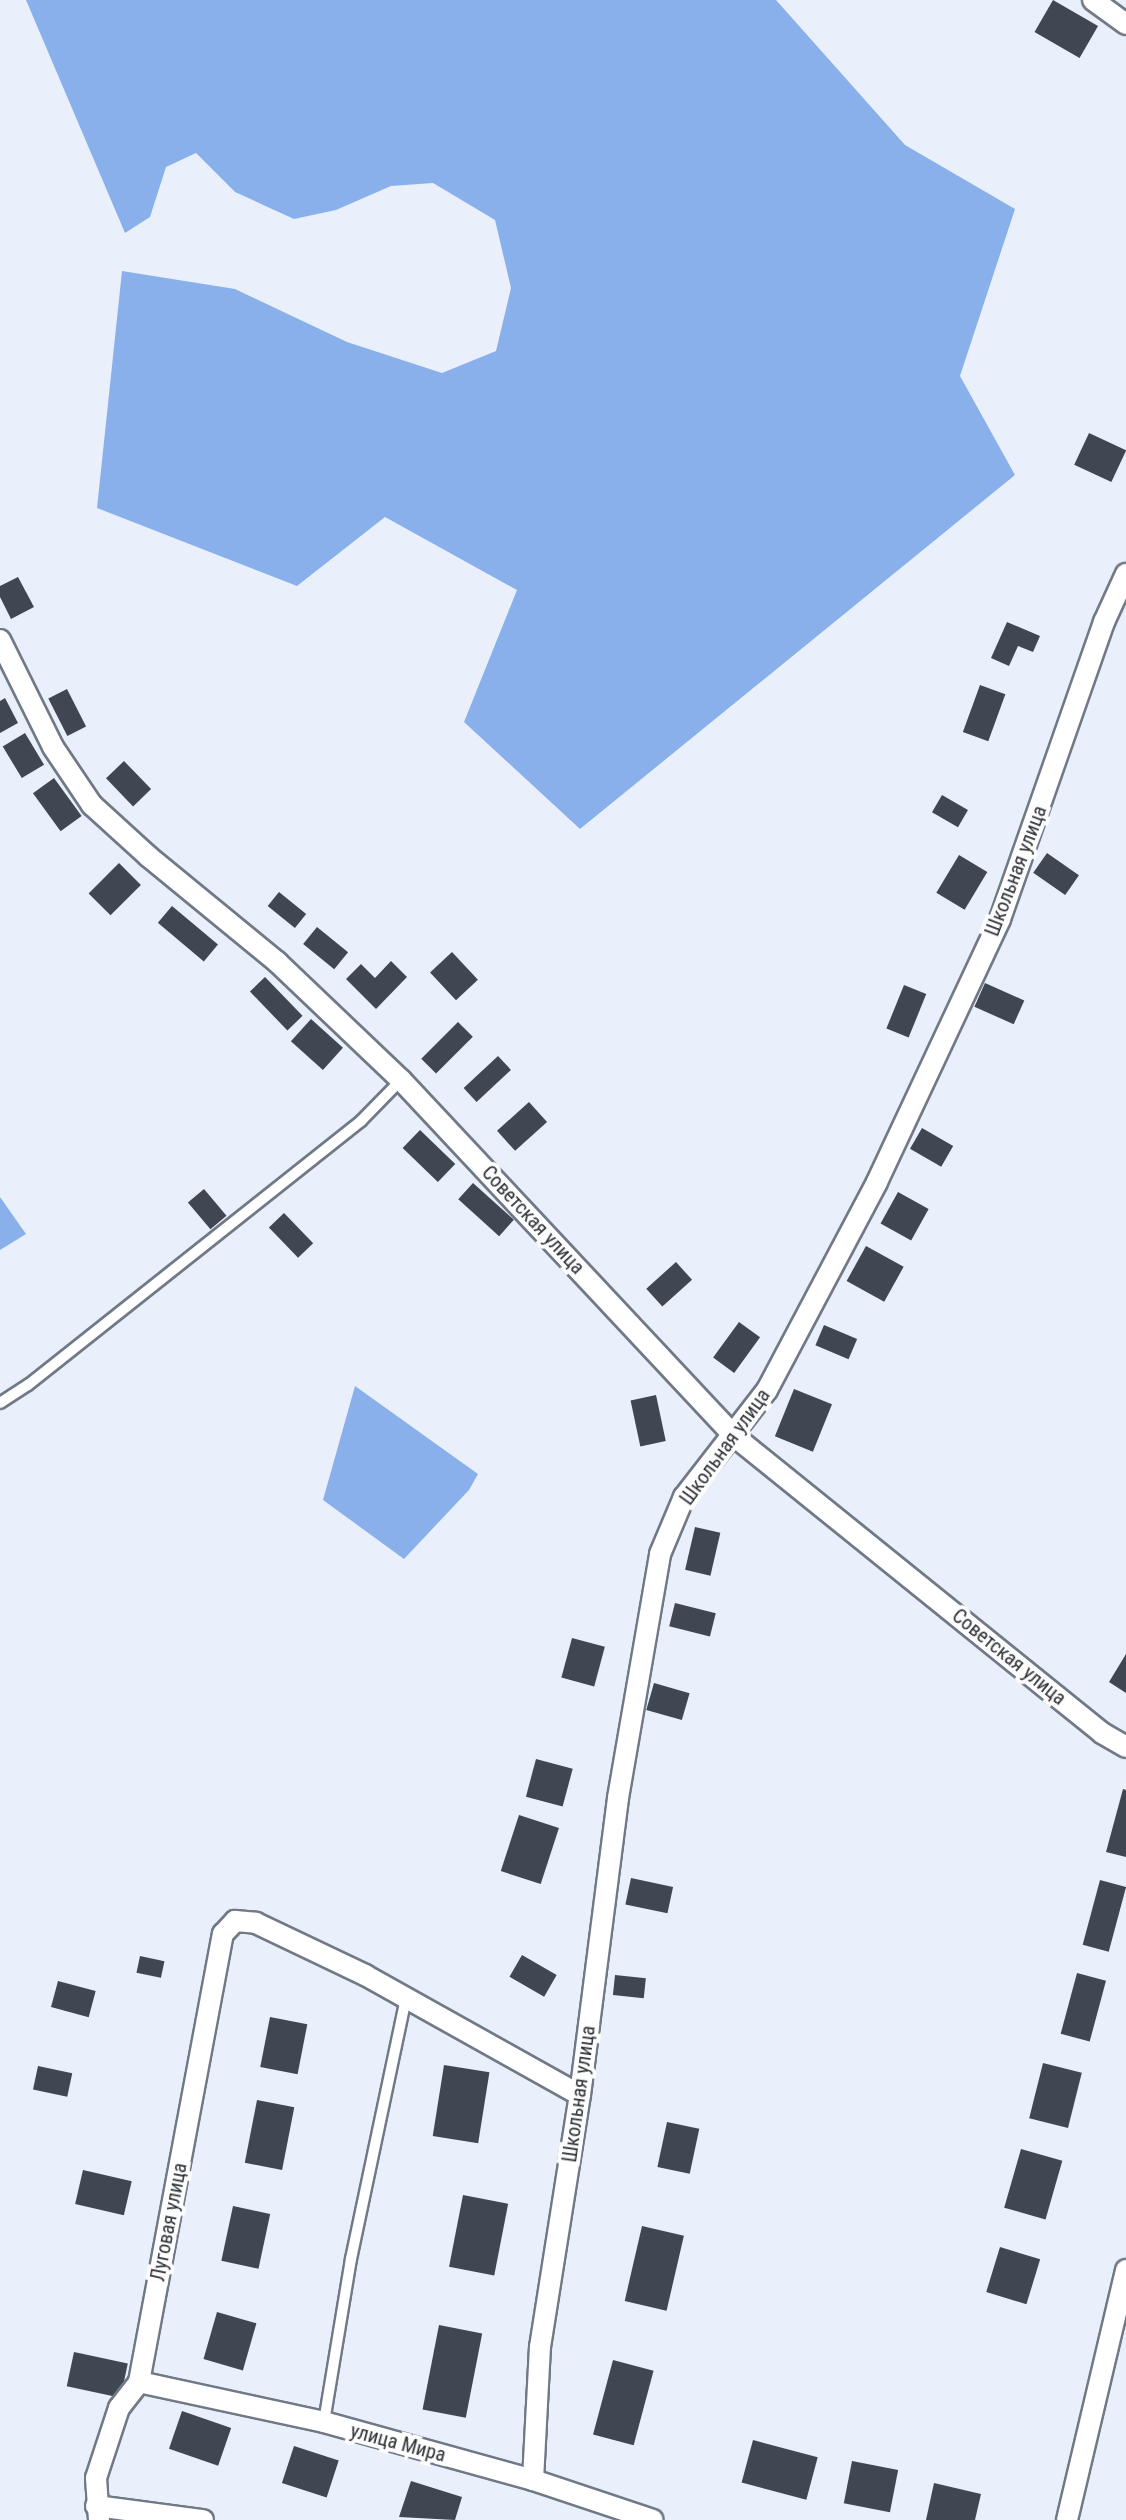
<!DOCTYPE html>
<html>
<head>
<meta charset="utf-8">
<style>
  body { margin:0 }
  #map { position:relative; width:1126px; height:2520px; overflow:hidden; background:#e9f0fc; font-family:"Roboto Condensed",sans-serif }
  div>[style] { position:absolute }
  .forest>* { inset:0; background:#8ab0ec }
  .building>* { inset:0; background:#3f4753; transform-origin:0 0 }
  .roads { filter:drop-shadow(2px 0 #707986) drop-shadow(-2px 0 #707986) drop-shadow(0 2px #707986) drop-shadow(0 -2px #707986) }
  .lane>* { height:10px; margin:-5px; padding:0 5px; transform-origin:5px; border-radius:5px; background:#fff }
  .street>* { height:20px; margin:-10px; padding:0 10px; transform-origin:10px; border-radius:10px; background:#fff }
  span { translate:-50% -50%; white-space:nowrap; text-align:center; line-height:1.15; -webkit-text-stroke:8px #fdfdfd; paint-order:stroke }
  .street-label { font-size:20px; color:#2e3137 }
</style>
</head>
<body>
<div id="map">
  <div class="forest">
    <div style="clip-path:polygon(26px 0,776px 0,905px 145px,1015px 209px,960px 376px,1015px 475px,580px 829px,464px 722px,517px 590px,385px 517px,297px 586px,97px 508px,122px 271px,235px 289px,347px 342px,442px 373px,496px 351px,511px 288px,495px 220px,433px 183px,391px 186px,336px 210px,294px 219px,235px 192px,196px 153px,166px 167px,150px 217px,125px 233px)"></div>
    <div style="clip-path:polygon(0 1197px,26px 1234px,0 1250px)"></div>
    <div style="clip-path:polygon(355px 1386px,478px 1474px,469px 1490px,404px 1559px,323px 1500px)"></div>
  </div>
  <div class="building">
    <div style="left:1053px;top:0;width:52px;height:37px;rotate:30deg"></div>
    <div style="left:1089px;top:433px;width:41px;height:35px;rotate:25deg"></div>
    <div style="clip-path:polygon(18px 577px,34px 607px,11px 619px,0 597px,0 586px)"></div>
    <div style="clip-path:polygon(1007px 622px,1040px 636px,1033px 652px,1018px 646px,1009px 666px,991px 658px)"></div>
    <div style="left:980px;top:685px;width:27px;height:50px;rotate:20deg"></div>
    <div style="left:67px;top:689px;width:42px;height:21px;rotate:63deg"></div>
    <div style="clip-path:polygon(5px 698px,18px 723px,0 733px,0 701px)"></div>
    <div style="left:25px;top:733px;width:37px;height:26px;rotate:59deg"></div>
    <div style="left:124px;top:761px;width:39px;height:25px;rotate:46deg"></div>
    <div style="left:54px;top:778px;width:47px;height:26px;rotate:54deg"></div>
    <div style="left:942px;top:795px;width:30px;height:20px;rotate:30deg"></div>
    <div style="left:1047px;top:853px;width:39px;height:24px;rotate:35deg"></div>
    <div style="left:959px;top:855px;width:33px;height:44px;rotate:31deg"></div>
    <div style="left:119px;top:863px;width:31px;height:43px;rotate:45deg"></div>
    <div style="left:279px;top:892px;width:35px;height:18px;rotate:39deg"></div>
    <div style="left:172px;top:906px;width:60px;height:22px;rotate:40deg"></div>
    <div style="left:317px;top:927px;width:40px;height:22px;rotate:39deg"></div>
    <div style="left:452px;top:952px;width:38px;height:30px;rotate:47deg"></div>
    <div style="clip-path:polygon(391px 961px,407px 977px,376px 1009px,346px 979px,361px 964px,375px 978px)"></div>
    <div style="left:265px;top:977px;width:54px;height:21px;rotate:46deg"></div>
    <div style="left:985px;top:983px;width:43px;height:26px;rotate:24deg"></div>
    <div style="left:904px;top:985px;width:24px;height:47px;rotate:22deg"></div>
    <div style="left:311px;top:1019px;width:43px;height:30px;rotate:42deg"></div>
    <div style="left:458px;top:1022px;width:21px;height:52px;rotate:45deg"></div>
    <div style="left:498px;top:1056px;width:19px;height:47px;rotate:47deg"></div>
    <div style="left:529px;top:1102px;width:27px;height:43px;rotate:48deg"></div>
    <div style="left:922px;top:1128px;width:36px;height:24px;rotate:30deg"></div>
    <div style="left:420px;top:1130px;width:49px;height:25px;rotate:44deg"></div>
    <div style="left:473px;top:1183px;width:55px;height:22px;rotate:42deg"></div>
    <div style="left:204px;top:1189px;width:35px;height:21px;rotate:50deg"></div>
    <div style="left:898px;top:1192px;width:35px;height:36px;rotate:29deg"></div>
    <div style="left:284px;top:1213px;width:42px;height:21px;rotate:46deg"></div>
    <div style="left:866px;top:1246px;width:43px;height:40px;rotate:29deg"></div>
    <div style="left:676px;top:1262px;width:24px;height:40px;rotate:48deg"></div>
    <div style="left:739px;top:1322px;width:26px;height:44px;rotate:36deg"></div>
    <div style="left:824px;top:1325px;width:36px;height:22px;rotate:23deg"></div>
    <div style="left:794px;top:1389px;width:41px;height:51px;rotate:22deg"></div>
    <div style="left:656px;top:1395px;width:47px;height:26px;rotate:78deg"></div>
    <div style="left:695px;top:1527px;width:26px;height:44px;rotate:13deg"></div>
    <div style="left:675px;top:1603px;width:42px;height:24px;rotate:14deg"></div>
    <div style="left:572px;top:1638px;width:34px;height:41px;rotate:15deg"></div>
    <div style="clip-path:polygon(1126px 1654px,1126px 1693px,1109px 1682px)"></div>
    <div style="left:654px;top:1683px;width:37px;height:28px;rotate:16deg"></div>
    <div style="left:536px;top:1759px;width:38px;height:39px;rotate:15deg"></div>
    <div style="clip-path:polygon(1123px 1789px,1126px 1790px,1126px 1857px,1106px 1852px)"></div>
    <div style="left:519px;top:1815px;width:42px;height:59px;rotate:18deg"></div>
    <div style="left:631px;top:1878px;width:43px;height:27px;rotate:12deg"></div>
    <div style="left:1100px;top:1880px;width:27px;height:67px;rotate:15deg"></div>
    <div style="left:522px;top:1955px;width:40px;height:25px;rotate:30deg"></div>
    <div style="left:140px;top:1956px;width:25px;height:17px;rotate:12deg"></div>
    <div style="left:1077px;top:1973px;width:30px;height:63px;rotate:15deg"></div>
    <div style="left:615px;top:1975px;width:31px;height:20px;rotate:6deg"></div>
    <div style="left:58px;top:1981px;width:39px;height:27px;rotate:15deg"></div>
    <div style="left:270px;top:2017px;width:38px;height:51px;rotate:11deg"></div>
    <div style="left:1043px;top:2063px;width:40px;height:57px;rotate:14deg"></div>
    <div style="left:444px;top:2065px;width:46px;height:72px;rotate:9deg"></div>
    <div style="left:38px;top:2066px;width:35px;height:24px;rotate:12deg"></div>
    <div style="left:257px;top:2100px;width:38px;height:64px;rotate:11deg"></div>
    <div style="left:667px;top:2122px;width:33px;height:46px;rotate:12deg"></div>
    <div style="left:1021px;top:2149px;width:43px;height:61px;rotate:16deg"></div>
    <div style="left:83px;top:2170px;width:50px;height:35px;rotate:13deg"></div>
    <div style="left:463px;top:2195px;width:46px;height:73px;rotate:11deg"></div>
    <div style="left:233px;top:2206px;width:38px;height:56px;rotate:12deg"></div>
    <div style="left:642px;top:2226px;width:43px;height:77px;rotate:13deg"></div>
    <div style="left:1000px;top:2247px;width:42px;height:47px;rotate:17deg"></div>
    <div style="left:217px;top:2312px;width:41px;height:49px;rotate:16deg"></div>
    <div style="left:439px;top:2325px;width:44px;height:86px;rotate:11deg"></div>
    <div style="left:74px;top:2352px;width:55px;height:35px;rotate:12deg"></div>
    <div style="left:613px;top:2360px;width:42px;height:77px;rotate:15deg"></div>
    <div style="left:182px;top:2411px;width:52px;height:40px;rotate:19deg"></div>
    <div style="left:753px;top:2440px;width:67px;height:44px;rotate:15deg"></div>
    <div style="left:294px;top:2446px;width:47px;height:39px;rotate:18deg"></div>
    <div style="left:852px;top:2461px;width:47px;height:43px;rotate:11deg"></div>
    <div style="clip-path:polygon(411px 2481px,462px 2497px,455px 2520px,399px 2517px)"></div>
    <div style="clip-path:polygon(934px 2483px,981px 2494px,975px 2520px,926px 2520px)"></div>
  </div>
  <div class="roads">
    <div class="lane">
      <div style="left:0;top:1403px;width:33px;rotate:-33deg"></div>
      <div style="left:28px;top:1385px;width:425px;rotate:-38.4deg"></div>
      <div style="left:361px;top:1121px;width:57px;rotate:-45.7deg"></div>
      <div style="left:324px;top:2422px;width:165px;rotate:-80.6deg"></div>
      <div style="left:351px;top:2259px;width:267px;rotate:-78.1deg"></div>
    </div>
    <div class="street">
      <div style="left:1093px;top:0;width:41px;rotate:36deg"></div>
      <div style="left:0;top:640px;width:119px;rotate:63.6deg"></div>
      <div style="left:53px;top:747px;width:70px;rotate:56.1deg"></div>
      <div style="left:92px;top:805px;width:76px;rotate:42.3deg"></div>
      <div style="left:148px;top:856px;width:167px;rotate:39.4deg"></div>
      <div style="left:277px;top:962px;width:171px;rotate:43.6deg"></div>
      <div style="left:401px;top:1080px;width:487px;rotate:46.9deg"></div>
      <div style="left:734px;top:1436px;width:473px;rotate:38.9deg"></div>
      <div style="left:1102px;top:1733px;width:28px;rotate:30deg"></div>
      <div style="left:139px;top:2382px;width:189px;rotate:12.2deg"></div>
      <div style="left:324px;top:2422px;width:217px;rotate:15.5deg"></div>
      <div style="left:533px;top:2480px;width:126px;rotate:18.4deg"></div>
      <div style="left:533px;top:2480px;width:133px;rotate:-87deg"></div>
      <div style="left:540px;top:2347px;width:255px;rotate:-81deg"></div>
      <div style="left:580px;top:2095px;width:299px;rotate:-82.7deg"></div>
      <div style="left:618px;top:1798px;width:248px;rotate:-80.2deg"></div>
      <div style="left:660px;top:1554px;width:62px;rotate:-67.2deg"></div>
      <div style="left:684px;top:1497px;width:135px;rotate:-52.2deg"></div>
      <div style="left:767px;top:1390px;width:235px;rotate:-62.1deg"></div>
      <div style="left:877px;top:1182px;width:290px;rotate:-64.9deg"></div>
      <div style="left:1000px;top:919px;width:315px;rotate:-70.7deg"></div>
      <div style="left:1104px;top:622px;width:53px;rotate:-65.4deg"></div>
      <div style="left:96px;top:2506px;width:108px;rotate:7.5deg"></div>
      <div style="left:99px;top:2520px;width:42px;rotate:-94.1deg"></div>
      <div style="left:96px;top:2478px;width:74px;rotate:-71.8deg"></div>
      <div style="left:119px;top:2408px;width:33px;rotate:-52deg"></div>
      <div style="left:139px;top:2382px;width:456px;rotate:-79.4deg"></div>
      <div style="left:223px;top:1934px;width:18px;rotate:-47deg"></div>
      <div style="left:235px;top:1921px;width:21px;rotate:5deg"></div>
      <div style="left:256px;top:1923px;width:121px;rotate:25.5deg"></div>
      <div style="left:365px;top:1975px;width:246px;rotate:29.2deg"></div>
      <div style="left:1067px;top:2520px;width:257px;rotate:-76.7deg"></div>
    </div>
  </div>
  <div class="street-label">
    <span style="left:1016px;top:871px;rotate:-69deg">Школьная улица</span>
    <span style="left:533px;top:1220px;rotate:47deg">Советская улица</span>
    <span style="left:725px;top:1447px;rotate:-54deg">Школьная улица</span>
    <span style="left:1009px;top:1657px;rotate:39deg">Советская улица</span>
    <span style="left:579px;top:2094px;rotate:-82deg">Школьная улица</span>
    <span style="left:169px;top:2222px;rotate:-79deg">Луговая улица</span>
    <span style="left:398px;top:2443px;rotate:15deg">улица Мира</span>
  </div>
</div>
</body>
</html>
